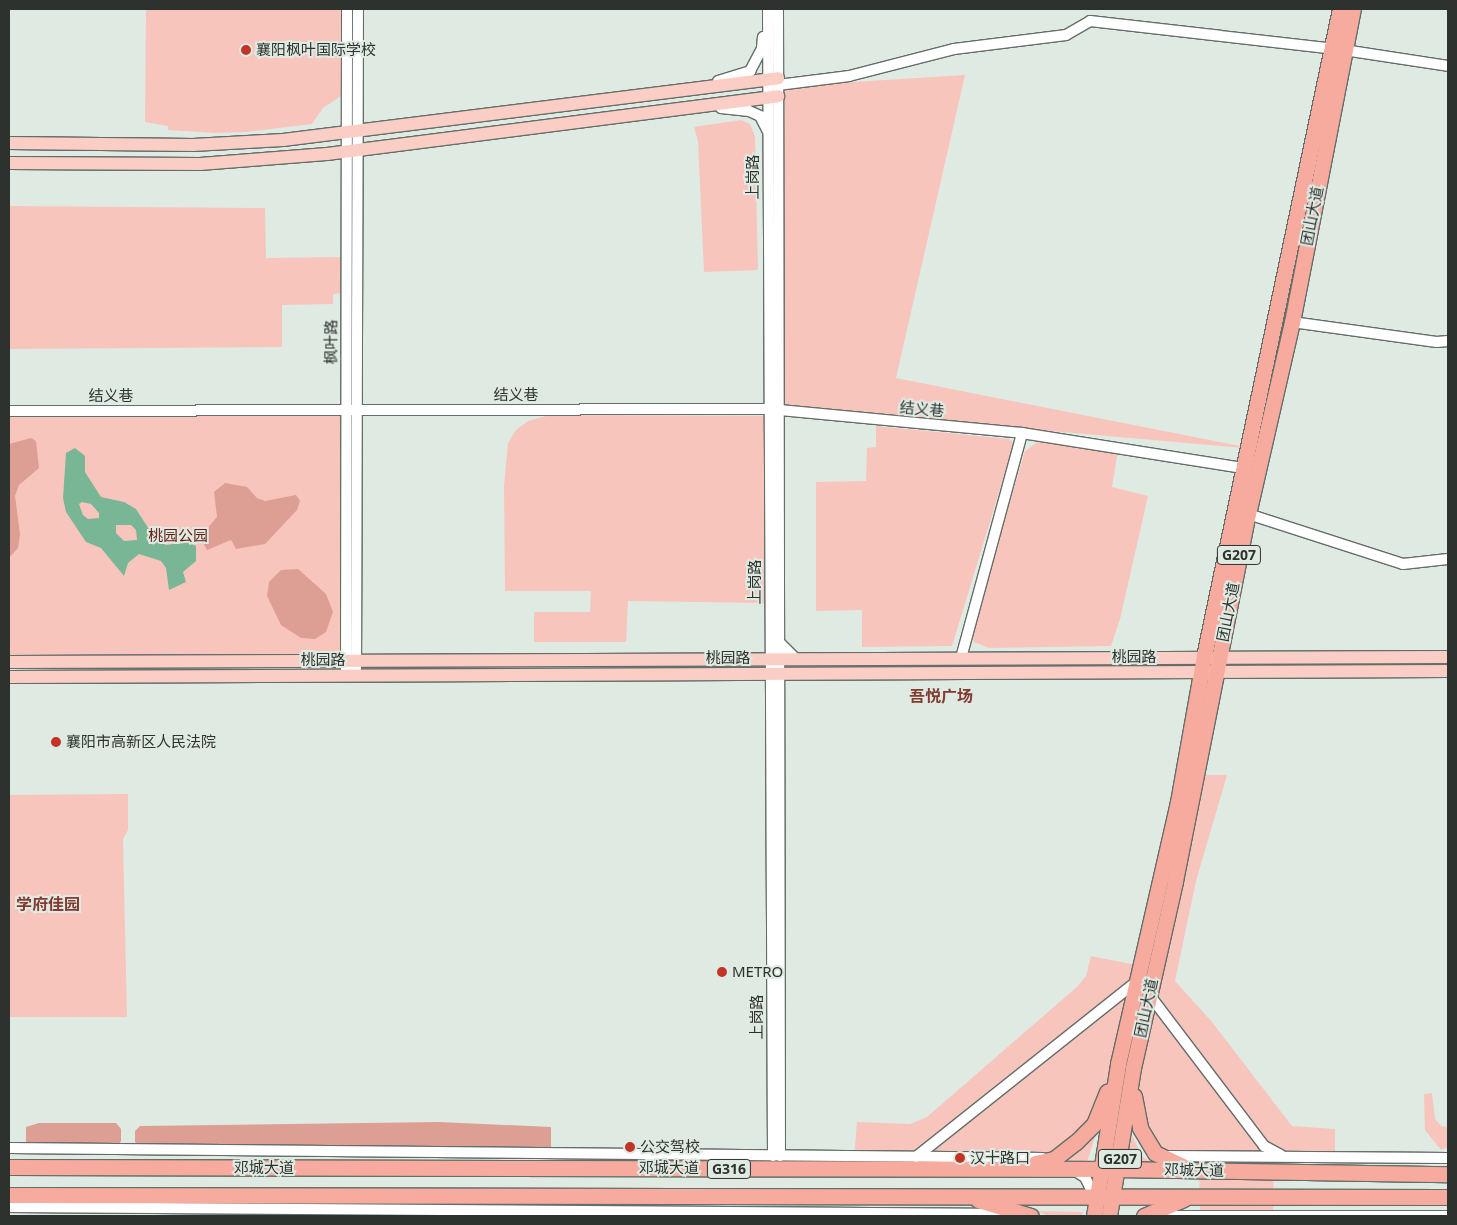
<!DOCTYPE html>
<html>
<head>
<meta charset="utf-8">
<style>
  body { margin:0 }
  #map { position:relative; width:1457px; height:1225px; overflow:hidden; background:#dfeae3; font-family:"Noto Sans","Noto Sans SC",sans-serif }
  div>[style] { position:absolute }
  .green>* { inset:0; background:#f8c5bd }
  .forest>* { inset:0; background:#dd9e93 }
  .water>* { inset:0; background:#79b696 }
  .roads { filter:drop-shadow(1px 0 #646d68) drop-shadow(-1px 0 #646d68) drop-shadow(0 1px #646d68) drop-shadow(0 -1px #646d68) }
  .minor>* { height:10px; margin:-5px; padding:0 5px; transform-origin:5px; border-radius:5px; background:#fff }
  .major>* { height:12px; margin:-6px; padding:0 6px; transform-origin:6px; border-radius:6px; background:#facdc5 }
  .highway>* { height:15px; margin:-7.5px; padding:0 7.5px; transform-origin:7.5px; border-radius:7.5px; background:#f6ab9e }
  .dots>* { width:14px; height:14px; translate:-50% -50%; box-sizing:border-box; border:2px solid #dfeae3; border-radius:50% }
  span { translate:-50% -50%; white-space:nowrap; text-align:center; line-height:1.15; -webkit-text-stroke:4px #dfeae3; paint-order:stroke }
  .shield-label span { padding:1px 4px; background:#dfeae3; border:1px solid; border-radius:4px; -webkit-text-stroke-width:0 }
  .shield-label { font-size:14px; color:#2e322f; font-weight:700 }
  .poi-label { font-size:15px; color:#2e322f }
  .left { translate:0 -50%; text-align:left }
  .street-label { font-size:15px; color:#2e322f }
  .park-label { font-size:15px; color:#631911 }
  .neighbourhood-label { font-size:16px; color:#813b31; font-weight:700 }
  .frame { position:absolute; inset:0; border:10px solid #2e322f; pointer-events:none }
</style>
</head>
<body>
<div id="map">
  <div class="green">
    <i style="clip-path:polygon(146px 9px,347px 9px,347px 92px,323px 108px,312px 124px,246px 132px,215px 133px,168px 130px,168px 126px,145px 122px)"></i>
    <i style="clip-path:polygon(965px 75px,896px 378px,1255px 449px,775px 407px,774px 87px)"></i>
    <i style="clip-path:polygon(741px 120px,750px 124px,755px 136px,758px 270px,704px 272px,698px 141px,694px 127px)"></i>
    <i style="clip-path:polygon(9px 206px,265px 208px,266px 258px,342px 257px,341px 293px,333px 294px,333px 304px,282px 305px,282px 347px,9px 349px)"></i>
    <i style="clip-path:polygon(346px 410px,346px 660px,9px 662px,9px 411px)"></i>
    <i style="clip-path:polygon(550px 415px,764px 416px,765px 603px,628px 601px,626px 642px,534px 642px,534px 612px,590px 612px,591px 591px,505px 591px,504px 486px,508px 443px,516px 430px,528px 421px)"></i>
    <i style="clip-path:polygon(876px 426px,1009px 439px,1014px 443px,952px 646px,862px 647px,862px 610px,816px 611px,816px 482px,866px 481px,867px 448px,876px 447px)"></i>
    <i style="clip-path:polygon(1039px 441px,1119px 444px,1112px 487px,1148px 496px,1120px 619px,1111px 646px,989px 648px,974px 642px,972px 631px,1025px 451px)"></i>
    <i style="clip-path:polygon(1197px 775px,1227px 775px,1196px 881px,1175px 981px,1212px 1022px,1292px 1126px,1335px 1129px,1335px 1158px,1274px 1154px,1273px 1214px,1200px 1215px,1199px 1158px,1155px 1153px,1134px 1103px)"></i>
    <i style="clip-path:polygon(128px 794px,128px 830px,123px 839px,127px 1017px,9px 1017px,9px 795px)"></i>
    <i style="clip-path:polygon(1091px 956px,1141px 966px,1118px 1064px,1094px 1124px,1054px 1159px,854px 1157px,857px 1122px,910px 1124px,927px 1117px,1078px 986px,1086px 976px)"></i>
    <i style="clip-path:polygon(1432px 1093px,1435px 1119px,1441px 1126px,1448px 1127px,1448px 1147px,1441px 1150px,1425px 1130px,1424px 1094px)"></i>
    <i style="clip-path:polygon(1129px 1129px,1142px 1156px,1158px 1167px,1123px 1165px)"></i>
    <i style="clip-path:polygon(1096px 1134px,1086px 1165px,1053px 1165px,1083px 1148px)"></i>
    <i style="clip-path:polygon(1036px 1211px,1083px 1212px,1082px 1216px,1049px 1216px)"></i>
  </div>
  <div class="forest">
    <i style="clip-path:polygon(31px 438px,36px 441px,39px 468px,19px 485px,15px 496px,20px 534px,18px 548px,9px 558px,9px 444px)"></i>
    <i style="clip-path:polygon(225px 483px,247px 487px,257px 498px,265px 501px,296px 495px,300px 501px,297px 510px,265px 544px,236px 549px,231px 540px,207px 550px,200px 537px,217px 517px,214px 492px)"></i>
    <i style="clip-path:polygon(298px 569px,326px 594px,333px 612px,326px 632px,315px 639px,301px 638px,281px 625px,267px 596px,269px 582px,281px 570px)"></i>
    <i style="clip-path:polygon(439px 1122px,551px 1127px,551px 1154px,144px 1149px,135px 1142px,135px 1131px,140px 1126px)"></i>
    <i style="clip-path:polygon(39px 1123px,116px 1123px,121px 1129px,121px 1141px,116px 1149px,26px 1144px,26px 1127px)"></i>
  </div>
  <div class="water">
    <i style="clip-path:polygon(evenodd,75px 448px,85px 456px,85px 472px,101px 497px,124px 502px,136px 509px,156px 540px,166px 545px,186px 542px,196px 546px,196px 561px,183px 572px,186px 582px,169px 590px,166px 568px,161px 561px,139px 554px,128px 563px,124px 576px,101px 548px,86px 542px,66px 512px,63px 498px,66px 453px,75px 448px,82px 502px,91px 504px,99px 513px,99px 518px,88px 519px,83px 515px,79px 504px,82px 502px,75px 448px,116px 525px,131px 525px,136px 530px,137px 540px,124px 541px,116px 533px,116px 525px)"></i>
  </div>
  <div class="roads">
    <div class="minor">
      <i style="left:768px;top:9px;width:1147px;rotate:89.75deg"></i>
      <i style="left:778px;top:9px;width:1147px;rotate:89.9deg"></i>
      <i style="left:718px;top:81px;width:34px;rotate:-17deg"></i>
      <i style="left:750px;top:71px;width:26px;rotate:-62deg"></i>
      <i style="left:762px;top:48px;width:11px;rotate:-85deg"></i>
      <i style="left:778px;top:85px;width:72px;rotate:-7.2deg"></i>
      <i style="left:849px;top:76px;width:108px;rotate:-14.4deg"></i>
      <i style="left:954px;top:49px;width:113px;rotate:-7.1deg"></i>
      <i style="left:1066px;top:35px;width:28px;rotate:-30deg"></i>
      <i style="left:1090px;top:21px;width:256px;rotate:6.5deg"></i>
      <i style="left:1344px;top:50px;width:105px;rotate:8.7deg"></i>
      <i style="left:721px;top:108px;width:28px;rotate:6deg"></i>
      <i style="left:749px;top:111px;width:12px;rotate:24deg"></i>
      <i style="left:760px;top:116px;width:16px;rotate:63deg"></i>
      <i style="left:1292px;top:322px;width:146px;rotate:7.9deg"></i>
      <i style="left:1437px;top:342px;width:11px;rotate:-5deg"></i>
      <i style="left:9px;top:411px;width:760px;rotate:-0.15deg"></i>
      <i style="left:769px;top:409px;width:254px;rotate:5.4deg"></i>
      <i style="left:1248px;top:514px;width:163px;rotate:17.9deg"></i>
      <i style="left:1403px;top:564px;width:45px;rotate:-6.3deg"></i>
      <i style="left:779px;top:642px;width:23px;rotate:45deg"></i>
      <i style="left:961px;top:658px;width:233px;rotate:-74.8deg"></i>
      <i style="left:1022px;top:433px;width:225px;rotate:9deg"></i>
      <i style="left:346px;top:676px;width:667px;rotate:-89.91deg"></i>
      <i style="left:356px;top:676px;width:667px;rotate:-89.83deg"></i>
      <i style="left:1148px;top:993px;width:192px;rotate:52.8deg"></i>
      <i style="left:1264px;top:1146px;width:19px;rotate:28deg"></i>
      <i style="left:9px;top:1148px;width:1034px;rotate:0.55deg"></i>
      <i style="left:1169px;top:1156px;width:279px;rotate:0.4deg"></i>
      <i style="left:916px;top:1157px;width:283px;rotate:-38.5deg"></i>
      <i style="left:1072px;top:1169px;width:15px;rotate:32deg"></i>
      <i style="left:1085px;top:1177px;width:25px;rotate:64deg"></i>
      <i style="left:9px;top:1207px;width:1004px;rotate:0.4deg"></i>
      <i style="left:1158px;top:1216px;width:290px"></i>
    </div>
    <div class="major">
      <i style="left:9px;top:143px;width:184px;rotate:0.6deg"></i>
      <i style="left:193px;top:145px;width:90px;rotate:-3.2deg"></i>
      <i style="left:283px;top:140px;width:499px;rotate:-7.1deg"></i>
      <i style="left:9px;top:163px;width:191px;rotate:0.3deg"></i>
      <i style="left:200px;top:164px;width:127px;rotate:-4.5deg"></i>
      <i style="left:327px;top:154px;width:455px;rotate:-7.3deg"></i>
      <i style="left:9px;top:662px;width:1439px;rotate:-0.2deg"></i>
      <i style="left:9px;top:677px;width:1439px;rotate:-0.24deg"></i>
    </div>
    <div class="highway">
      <i style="left:1134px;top:1096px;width:33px;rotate:79deg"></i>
      <i style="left:1140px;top:1128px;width:29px;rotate:59deg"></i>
      <i style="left:1155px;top:1153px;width:33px;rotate:25deg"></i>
      <i style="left:1035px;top:1163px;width:19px;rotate:-12deg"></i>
      <i style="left:1054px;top:1159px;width:28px;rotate:-38deg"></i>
      <i style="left:1076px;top:1142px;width:25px;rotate:-45deg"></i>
      <i style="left:1094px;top:1124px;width:35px;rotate:-68deg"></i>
      <i style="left:9px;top:1167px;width:1104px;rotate:0.1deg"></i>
      <i style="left:1113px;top:1169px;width:335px;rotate:0.9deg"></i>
      <i style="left:9px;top:1195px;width:1439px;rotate:0.08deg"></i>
      <i style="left:978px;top:1200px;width:55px;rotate:16.8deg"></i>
      <i style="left:1094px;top:1216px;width:154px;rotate:-81deg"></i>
      <i style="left:1118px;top:1064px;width:269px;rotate:-77.1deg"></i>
      <i style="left:1178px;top:802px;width:148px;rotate:-79.9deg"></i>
      <i style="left:1204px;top:656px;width:661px;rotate:-78.13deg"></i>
      <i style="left:1109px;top:1216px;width:150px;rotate:-80.8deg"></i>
      <i style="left:1133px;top:1068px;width:192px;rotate:-77.3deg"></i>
      <i style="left:1175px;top:881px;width:374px;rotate:-78.8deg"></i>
      <i style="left:1248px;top:514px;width:197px;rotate:-77.1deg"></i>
      <i style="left:1292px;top:322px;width:319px;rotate:-79deg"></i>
      <i style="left:1144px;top:1216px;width:43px;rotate:-23deg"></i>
    </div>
  </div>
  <div class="dots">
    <i style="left:246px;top:50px;background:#c13426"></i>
    <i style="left:56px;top:742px;background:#c13426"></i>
    <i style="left:722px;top:972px;background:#c13426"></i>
    <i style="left:630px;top:1147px;background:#c13426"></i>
    <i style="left:960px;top:1158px;background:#c13426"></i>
  </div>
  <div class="shield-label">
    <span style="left:1239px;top:555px">G207</span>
    <span style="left:1120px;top:1159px">G207</span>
    <span style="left:729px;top:1169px">G316</span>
  </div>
  <div class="poi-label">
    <span class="left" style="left:256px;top:50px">襄阳枫叶国际学校</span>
    <span class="left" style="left:66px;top:742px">襄阳市高新区人民法院</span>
    <span class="left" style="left:732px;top:972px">METRO</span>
    <span class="left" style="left:640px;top:1147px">公交驾校</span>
    <span class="left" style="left:970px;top:1158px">汉十路口</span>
  </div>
  <div class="street-label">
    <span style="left:753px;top:177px;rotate:-90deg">上岗路</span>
    <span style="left:1312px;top:216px;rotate:-79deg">团山大道</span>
    <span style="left:331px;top:342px;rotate:-90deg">枫叶路</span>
    <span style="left:516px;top:395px">结义巷</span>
    <span style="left:111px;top:396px">结义巷</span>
    <span style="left:922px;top:409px;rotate:5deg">结义巷</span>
    <span style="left:755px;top:582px;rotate:-90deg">上岗路</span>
    <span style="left:1228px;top:612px;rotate:-79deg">团山大道</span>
    <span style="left:1134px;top:657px">桃园路</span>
    <span style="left:728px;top:658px">桃园路</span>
    <span style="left:323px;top:660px">桃园路</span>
    <span style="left:1146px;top:1008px;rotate:-78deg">团山大道</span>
    <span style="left:757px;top:1017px;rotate:-90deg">上岗路</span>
    <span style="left:264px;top:1168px">邓城大道</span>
    <span style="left:669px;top:1168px">邓城大道</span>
    <span style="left:1194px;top:1170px;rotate:1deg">邓城大道</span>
  </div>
  <div class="park-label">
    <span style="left:178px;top:536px">桃园公园</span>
  </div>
  <div class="neighbourhood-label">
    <span style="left:941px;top:696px">吾悦广场</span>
    <span style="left:48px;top:904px">学府佳园</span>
  </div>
  <div class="frame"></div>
</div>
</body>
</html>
